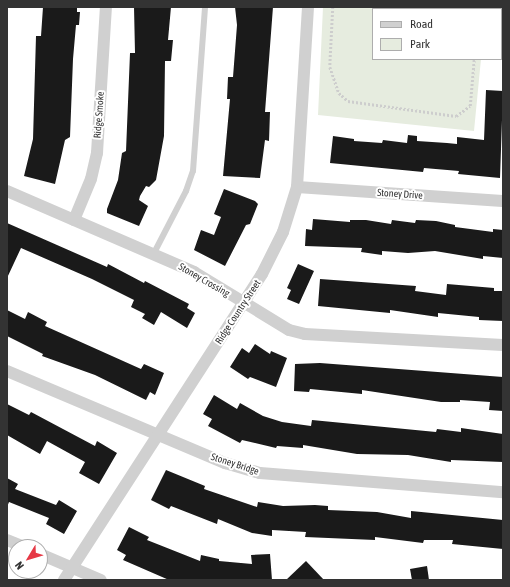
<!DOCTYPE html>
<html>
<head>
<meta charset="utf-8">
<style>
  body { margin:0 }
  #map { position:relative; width:510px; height:587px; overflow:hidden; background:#fff; font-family:"Asap Condensed",sans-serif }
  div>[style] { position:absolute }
  .green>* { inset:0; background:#e6ecdf }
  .building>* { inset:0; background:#1a1a1a }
  .path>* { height:2.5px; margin-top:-1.25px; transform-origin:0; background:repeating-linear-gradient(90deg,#cdcdcd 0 2px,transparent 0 4px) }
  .service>* { height:6px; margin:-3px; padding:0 3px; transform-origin:3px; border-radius:3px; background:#d0d0d0 }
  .minor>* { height:12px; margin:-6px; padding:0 6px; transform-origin:6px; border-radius:6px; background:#d0d0d0 }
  span { translate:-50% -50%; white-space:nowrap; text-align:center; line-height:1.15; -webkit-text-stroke:4px #fff; paint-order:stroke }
  .street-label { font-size:10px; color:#333 }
  .frame { position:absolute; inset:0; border:8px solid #333; pointer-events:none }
  .legend { position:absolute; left:372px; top:8px; width:130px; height:52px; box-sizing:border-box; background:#fff; border:1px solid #adadad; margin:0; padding:5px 7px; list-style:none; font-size:12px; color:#333 }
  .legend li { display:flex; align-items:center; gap:8px; height:20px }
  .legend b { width:20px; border:1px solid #adadad }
  .north { position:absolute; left:8px; top:539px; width:40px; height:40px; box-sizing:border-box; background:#fff; border:1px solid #adadad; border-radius:50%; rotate:232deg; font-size:11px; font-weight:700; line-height:16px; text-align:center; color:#333 }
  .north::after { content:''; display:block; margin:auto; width:14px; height:18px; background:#e63946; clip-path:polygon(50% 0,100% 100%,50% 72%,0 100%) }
</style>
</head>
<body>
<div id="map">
  <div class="green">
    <i style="clip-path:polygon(323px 7px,486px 7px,373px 9px,373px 59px,481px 59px,474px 131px,318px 115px)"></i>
  </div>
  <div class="building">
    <i style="clip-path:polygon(43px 7px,77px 7px,77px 12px,80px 12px,79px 25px,76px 25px,73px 59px,70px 137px,65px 140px,55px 184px,24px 176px,33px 139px,36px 36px,41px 36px)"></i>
    <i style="clip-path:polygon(134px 7px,171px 7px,168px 40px,173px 40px,171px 61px,165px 61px,164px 136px,156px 180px,149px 187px,146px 186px,140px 196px,139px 200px,148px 206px,139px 226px,107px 213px,107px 209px,118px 180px,122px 153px,126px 151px,130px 53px,135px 53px)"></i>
    <i style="clip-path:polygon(235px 7px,273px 7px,265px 112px,270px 112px,269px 141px,265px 140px,260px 178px,223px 176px,230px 99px,227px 99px,228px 77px,233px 77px,237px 25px)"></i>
    <i style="clip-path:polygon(486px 90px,503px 91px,500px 178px,458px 174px,459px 171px,424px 168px,423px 172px,330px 163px,333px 136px,354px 139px,354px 141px,382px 143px,383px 140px,407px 143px,408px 135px,417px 136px,417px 141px,447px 143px,457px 144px,457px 137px,484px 140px)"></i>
    <i style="clip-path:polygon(224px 189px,255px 201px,258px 204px,250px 224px,246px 225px,225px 266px,194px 250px,201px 230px,214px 235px,221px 217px,214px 214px)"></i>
    <i style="clip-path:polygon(313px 219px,350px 222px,350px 220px,366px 220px,391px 224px,392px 220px,415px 223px,416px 220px,436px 221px,455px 225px,455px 227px,493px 232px,493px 229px,503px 230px,503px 258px,483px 256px,483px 259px,435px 251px,408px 253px,382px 251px,382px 255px,361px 252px,362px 248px,305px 246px,306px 229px,312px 230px)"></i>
    <i style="clip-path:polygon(7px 223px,107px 267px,108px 264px,144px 283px,145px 281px,189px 304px,187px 308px,195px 313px,187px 328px,161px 312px,154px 325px,142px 318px,145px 314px,131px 307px,134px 300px,92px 279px,21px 248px,7px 278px)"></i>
    <i style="clip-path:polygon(298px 264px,314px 271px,299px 304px,287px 299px,291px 290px,287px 288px)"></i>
    <i style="clip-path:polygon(320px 279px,416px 286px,415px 291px,446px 295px,447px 284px,494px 288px,494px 291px,503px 291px,503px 321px,479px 320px,479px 317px,438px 313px,438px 317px,390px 310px,390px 313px,318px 306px)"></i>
    <i style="clip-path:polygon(7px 310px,25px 319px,28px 312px,47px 322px,45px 326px,141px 369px,144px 364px,164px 373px,155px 395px,150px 392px,146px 400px,95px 375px,42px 356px,43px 354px,7px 336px)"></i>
    <i style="clip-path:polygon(255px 344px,270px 354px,271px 351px,287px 358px,276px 387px,250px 377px,248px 379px,230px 367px,242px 348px,249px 353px)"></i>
    <i style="clip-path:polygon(320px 363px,503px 377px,503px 411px,489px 410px,490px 402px,460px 400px,460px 402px,441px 402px,362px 390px,362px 394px,310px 389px,309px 392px,294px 391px,295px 364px)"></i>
    <i style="clip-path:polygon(214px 395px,237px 409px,240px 403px,263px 416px,282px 422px,311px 426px,312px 420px,436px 432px,437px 429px,461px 432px,461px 428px,503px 434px,503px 462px,451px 460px,451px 462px,408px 455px,357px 454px,303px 445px,303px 448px,277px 446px,276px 448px,242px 440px,240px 443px,208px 426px,212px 419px,203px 414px)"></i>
    <i style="clip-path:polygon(7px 404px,29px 415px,31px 412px,95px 446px,97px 441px,117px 453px,99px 484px,79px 473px,85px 462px,47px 441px,40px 454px,7px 435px)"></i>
    <i style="clip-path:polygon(166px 470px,205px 486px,204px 489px,257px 507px,258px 502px,283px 506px,315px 505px,328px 506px,328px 510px,377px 512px,411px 518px,411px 511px,503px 520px,503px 549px,452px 544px,453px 540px,424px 540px,423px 543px,375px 537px,375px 540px,305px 537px,306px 532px,272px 530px,272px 536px,252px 533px,218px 519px,217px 524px,171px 506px,169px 509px,151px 500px)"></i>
    <i style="clip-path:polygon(7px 478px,18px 484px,15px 489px,56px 505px,59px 500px,77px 511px,64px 534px,46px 524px,49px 518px,9px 502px,7px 507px)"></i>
    <i style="clip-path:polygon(129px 527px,149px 537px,147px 540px,200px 561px,201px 555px,219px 559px,219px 561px,252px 564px,251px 555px,270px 554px,272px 580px,169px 580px,123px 560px,126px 555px,117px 550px)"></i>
    <i style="clip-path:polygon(306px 561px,324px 580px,286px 580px)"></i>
    <i style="clip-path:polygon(427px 566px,429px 580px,412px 580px,410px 569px)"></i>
  </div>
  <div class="path">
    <i style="left:333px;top:7px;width:60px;rotate:92.9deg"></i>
    <i style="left:330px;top:67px;width:28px;rotate:71deg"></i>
    <i style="left:339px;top:93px;width:12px;rotate:42deg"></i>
    <i style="left:348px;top:101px;width:109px;rotate:7.9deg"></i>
    <i style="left:456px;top:116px;width:17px;rotate:-36deg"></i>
    <i style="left:470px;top:106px;width:47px;rotate:-85.1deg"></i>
    <i style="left:473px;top:7px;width:2px;rotate:63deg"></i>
  </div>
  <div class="service">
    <i style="left:154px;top:253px;width:70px;rotate:-62.7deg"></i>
    <i style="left:186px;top:191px;width:21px;rotate:-71deg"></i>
    <i style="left:193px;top:171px;width:164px;rotate:-85.8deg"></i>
  </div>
  <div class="minor">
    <i style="left:297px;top:187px;width:206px;rotate:3.9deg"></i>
    <i style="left:7px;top:191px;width:204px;rotate:23.4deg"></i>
    <i style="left:194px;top:272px;width:111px;rotate:31.4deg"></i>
    <i style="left:289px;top:330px;width:16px;rotate:14deg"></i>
    <i style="left:305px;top:334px;width:198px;rotate:3.2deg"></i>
    <i style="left:74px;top:220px;width:44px;rotate:-67.5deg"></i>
    <i style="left:91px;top:179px;width:27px;rotate:-77deg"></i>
    <i style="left:97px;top:153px;width:146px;rotate:-86.5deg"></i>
    <i style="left:7px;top:371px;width:237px;rotate:22.9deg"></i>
    <i style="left:225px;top:463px;width:36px;rotate:16deg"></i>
    <i style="left:260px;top:473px;width:244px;rotate:4.5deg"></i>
    <i style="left:7px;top:540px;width:18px;rotate:22deg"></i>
    <i style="left:40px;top:554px;width:66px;rotate:23.1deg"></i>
    <i style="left:64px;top:580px;width:364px;rotate:-57.1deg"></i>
    <i style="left:262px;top:274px;width:47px;rotate:-63.4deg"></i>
    <i style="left:283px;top:232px;width:47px;rotate:-72.7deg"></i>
    <i style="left:297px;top:187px;width:180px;rotate:-86.5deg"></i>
  </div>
  <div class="street-label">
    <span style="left:99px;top:115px;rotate:-86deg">Ridge Smoke</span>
    <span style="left:400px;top:194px;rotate:4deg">Stoney Drive</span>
    <span style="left:204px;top:280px;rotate:30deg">Stoney Crossing</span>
    <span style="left:238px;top:312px;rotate:-57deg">Ridge Country Street</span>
    <span style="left:235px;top:464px;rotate:18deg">Stoney Bridge</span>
  </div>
  <div class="frame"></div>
  <ul class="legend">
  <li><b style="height:5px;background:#d0d0d0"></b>Road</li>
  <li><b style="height:11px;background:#e6ecdf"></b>Park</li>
  </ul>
  <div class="north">N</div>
</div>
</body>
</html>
